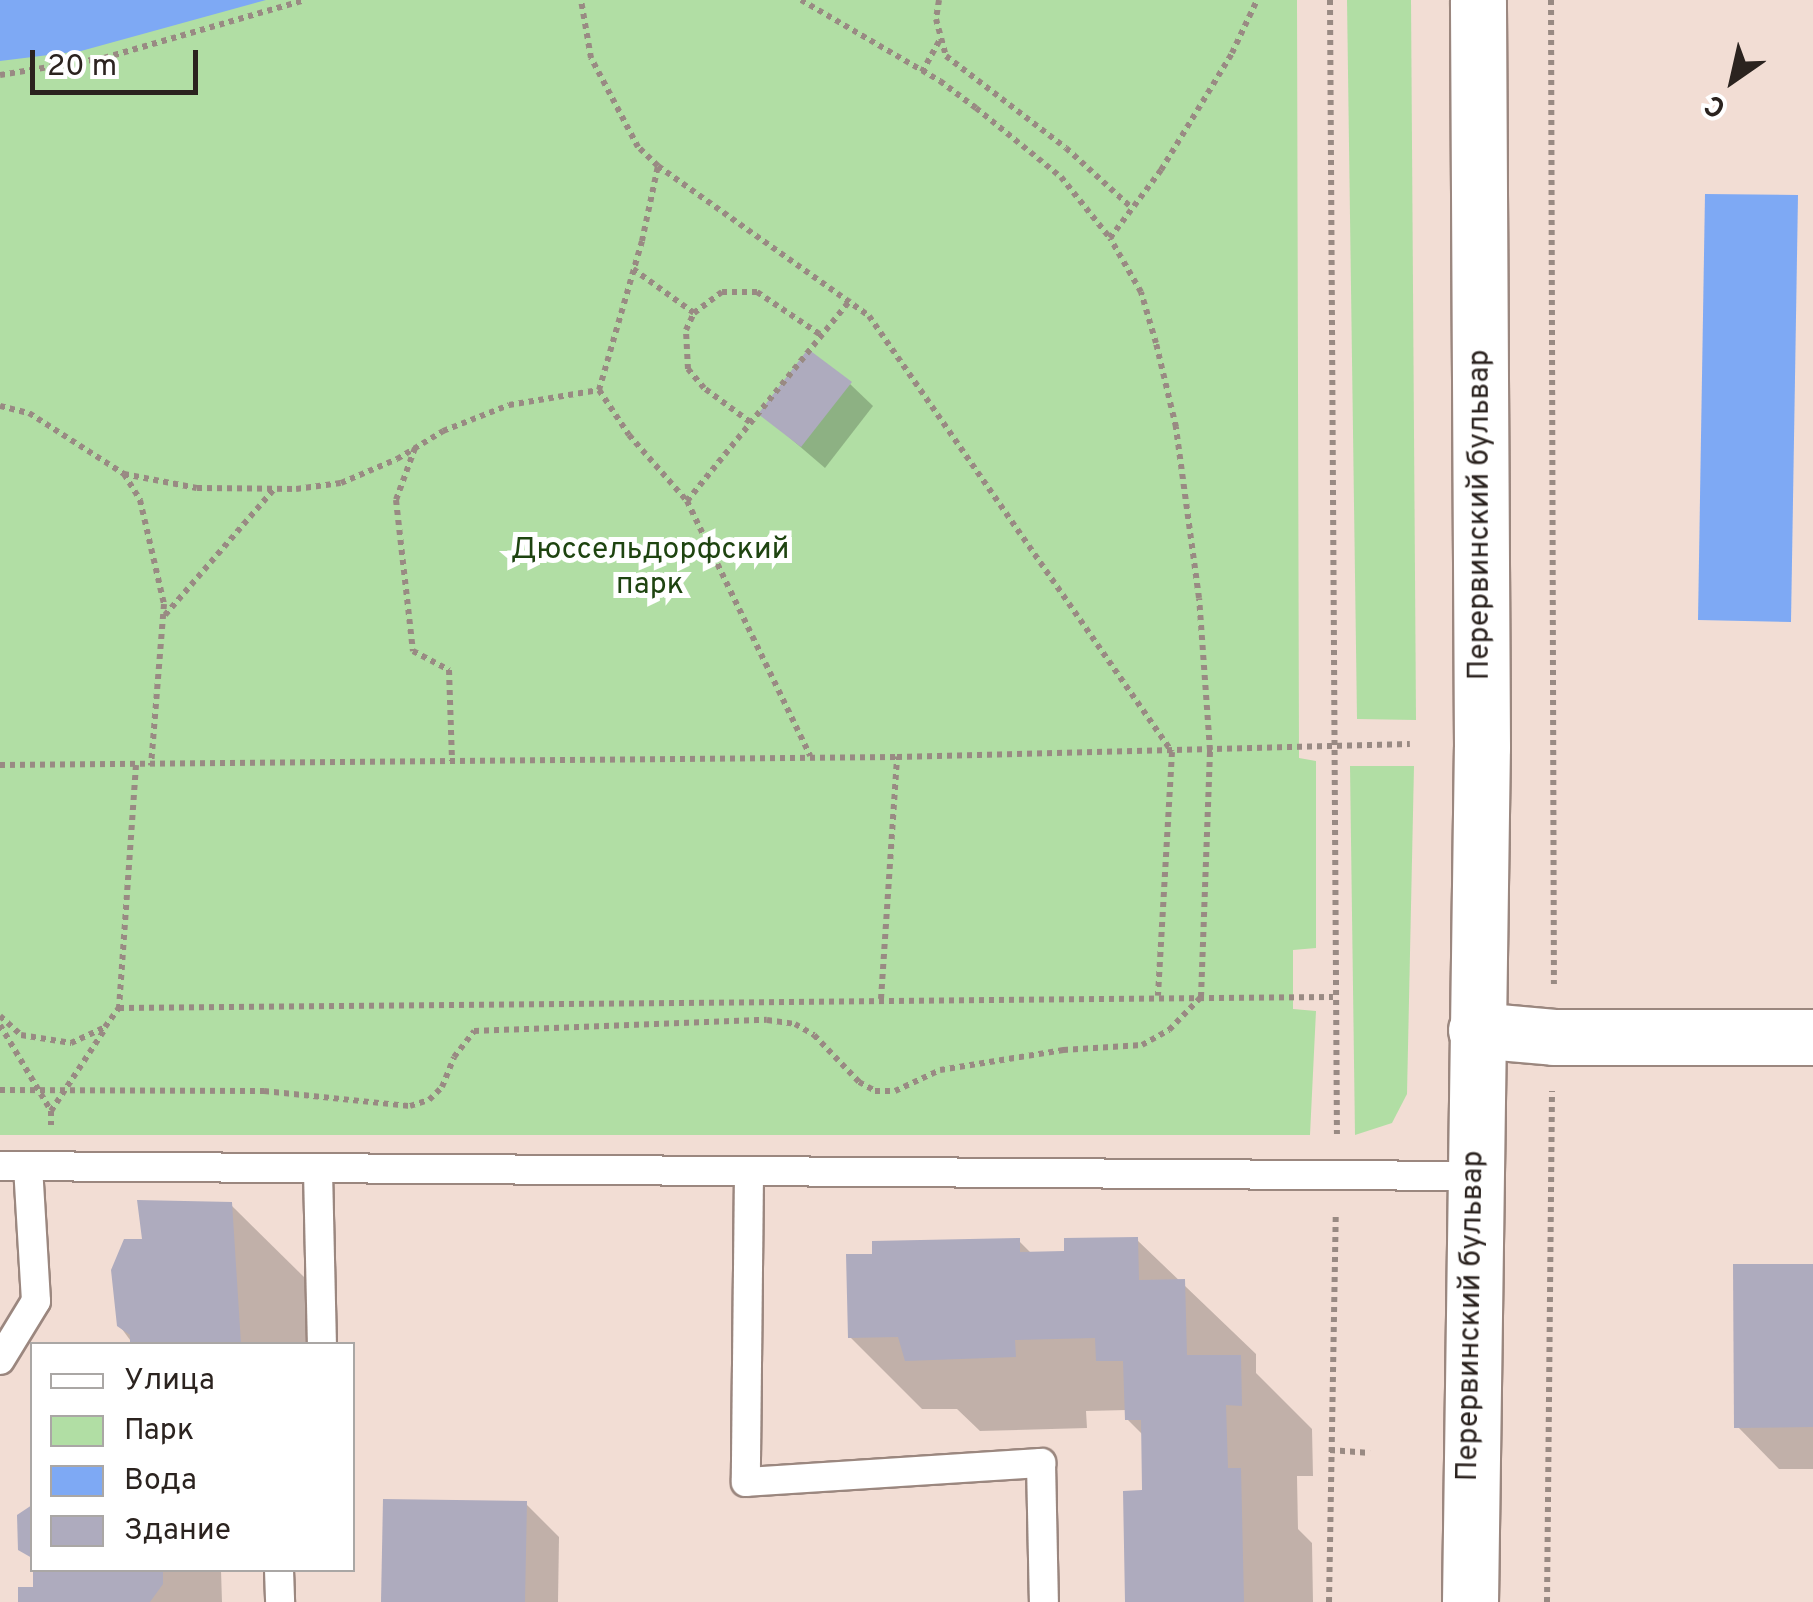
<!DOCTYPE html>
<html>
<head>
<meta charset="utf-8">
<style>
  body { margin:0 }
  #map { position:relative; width:1813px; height:1602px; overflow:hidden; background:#f2ddd4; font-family:Overpass,sans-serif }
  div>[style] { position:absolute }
  .green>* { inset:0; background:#b1dea4 }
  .water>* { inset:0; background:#7ea9f4 }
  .shadow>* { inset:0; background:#0003 }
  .building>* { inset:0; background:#aeabbe }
  .path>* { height:6px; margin-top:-3px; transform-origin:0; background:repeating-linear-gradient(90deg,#998a83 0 5px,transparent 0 10px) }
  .roads { filter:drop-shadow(2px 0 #9b877f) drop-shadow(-2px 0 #9b877f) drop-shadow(0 2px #9b877f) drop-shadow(0 -2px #9b877f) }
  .service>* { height:28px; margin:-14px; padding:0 14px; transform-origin:14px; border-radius:14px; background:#fff }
  .minor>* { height:55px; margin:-27.5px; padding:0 27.5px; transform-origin:27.5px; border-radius:27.5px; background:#fff }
  .tertiary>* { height:55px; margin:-27.5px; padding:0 27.5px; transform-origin:27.5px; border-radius:27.5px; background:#fff }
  span { translate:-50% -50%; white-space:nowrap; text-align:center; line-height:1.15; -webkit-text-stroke:10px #fff; paint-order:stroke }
  .street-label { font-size:30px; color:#2b231f }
  .park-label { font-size:30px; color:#1e4410 }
  .legend { position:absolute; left:30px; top:1342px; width:325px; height:230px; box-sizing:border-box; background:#fff; border:2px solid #aaa7a5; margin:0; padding:12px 18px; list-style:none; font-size:30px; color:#2b231f }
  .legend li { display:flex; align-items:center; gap:20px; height:50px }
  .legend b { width:50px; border:2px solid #aaa7a5 }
  .north { position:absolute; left:1683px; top:30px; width:100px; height:100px; -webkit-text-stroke:8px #fff; paint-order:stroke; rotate:214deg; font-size:28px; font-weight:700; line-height:40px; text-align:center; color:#2b231f }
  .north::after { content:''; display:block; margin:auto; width:35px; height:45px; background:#2b231f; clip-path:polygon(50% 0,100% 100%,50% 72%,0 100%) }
  .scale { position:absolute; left:30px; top:50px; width:168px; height:45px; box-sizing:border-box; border:5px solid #2b231f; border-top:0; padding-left:12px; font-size:30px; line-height:35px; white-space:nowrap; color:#2b231f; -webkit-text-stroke:8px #fff; paint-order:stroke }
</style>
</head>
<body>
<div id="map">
  <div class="green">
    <i style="clip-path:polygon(0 0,1297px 0,1299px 758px,1316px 761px,1316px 948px,1293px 950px,1293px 1009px,1316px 1011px,1310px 1135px,0 1135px)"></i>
    <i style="clip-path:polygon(1347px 0,1411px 0,1416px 720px,1357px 719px)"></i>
    <i style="clip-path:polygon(1350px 766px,1414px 766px,1407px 1094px,1392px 1123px,1355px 1135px)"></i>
  </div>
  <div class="water">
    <i style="clip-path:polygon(0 0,266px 0,81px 51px,0 61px)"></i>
    <i style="clip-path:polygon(1705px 194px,1798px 195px,1791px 622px,1698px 620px)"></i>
  </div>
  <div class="shadow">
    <i style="clip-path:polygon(850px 384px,873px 406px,825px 468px,762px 414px)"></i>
    <i style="clip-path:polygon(231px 1205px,305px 1278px,309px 1344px,133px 1344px,119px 1325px,145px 1241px)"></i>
    <i style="clip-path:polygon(1137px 1240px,1256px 1354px,1256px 1373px,1312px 1429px,1313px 1476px,1297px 1476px,1298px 1529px,1312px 1543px,1313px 1602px,1128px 1602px,1145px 1492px,1144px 1436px,1127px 1419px,1127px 1410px,1086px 1411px,1087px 1428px,980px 1431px,957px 1409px,922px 1409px,850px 1337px,1019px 1241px,1032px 1254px,1067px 1253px)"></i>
    <i style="clip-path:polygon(1813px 1266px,1813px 1469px,1779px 1469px,1737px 1426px)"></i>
    <i style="clip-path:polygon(526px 1504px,559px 1537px,558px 1602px,384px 1602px)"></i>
    <i style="clip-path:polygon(36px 1570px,221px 1570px,222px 1602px,20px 1602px,35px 1589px)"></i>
  </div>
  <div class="building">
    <i style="clip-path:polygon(808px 349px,852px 382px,801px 447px,758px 414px)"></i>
    <i style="clip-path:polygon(137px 1200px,232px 1202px,241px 1344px,130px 1344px,130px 1335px,117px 1326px,111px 1270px,124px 1239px,142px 1239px)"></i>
    <i style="clip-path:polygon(1138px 1237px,1139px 1280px,1185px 1279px,1187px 1355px,1241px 1355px,1242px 1406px,1226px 1405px,1228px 1468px,1241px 1468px,1244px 1602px,1125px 1602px,1123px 1491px,1142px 1490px,1141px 1420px,1125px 1420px,1123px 1361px,1096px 1361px,1095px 1338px,1015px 1340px,1016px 1357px,905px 1361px,898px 1337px,848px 1338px,846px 1254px,872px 1254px,872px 1241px,1020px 1238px,1020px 1252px,1064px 1251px,1064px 1238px)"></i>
    <i style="clip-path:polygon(1733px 1264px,1813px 1264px,1813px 1427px,1734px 1428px)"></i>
    <i style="clip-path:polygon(383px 1499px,527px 1501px,525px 1602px,381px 1602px)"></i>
    <i style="clip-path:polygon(32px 1505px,32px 1558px,18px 1550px,17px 1515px)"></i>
    <i style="clip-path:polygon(33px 1570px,163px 1570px,163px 1584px,150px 1602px,18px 1602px,18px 1587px,33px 1587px)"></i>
  </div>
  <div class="path">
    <i style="left:801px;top:0;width:161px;rotate:30.2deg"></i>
    <i style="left:940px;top:81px;width:45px;rotate:36.9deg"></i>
    <i style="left:976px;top:108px;width:109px;rotate:39.1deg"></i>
    <i style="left:1061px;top:177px;width:78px;rotate:51.2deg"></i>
    <i style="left:1110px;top:238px;width:85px;rotate:-53.1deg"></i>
    <i style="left:1161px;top:170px;width:137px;rotate:-58.7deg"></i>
    <i style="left:1232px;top:53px;width:59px;rotate:-64.7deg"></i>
    <i style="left:939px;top:0;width:19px;rotate:99deg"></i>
    <i style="left:936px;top:19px;width:38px;rotate:75deg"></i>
    <i style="left:946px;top:56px;width:151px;rotate:37.5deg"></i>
    <i style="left:1066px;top:148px;width:89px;rotate:42.3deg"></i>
    <i style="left:1330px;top:0;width:1134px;rotate:89.65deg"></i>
    <i style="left:1551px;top:0;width:984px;rotate:89.83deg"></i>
    <i style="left:922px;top:72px;width:38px;rotate:-61deg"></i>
    <i style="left:0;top:75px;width:105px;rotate:-9.3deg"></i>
    <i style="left:104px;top:58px;width:209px;rotate:-16.1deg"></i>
    <i style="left:658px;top:166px;width:259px;rotate:35.4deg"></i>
    <i style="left:869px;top:316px;width:531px;rotate:55.2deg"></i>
    <i style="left:1172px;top:752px;width:244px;rotate:93.3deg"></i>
    <i style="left:633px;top:269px;width:75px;rotate:35.8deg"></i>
    <i style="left:599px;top:390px;width:54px;rotate:56.3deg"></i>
    <i style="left:629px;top:435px;width:88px;rotate:48.7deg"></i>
    <i style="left:687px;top:501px;width:283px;rotate:64.2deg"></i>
    <i style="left:0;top:406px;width:30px;rotate:14deg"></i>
    <i style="left:29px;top:413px;width:113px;rotate:32.7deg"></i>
    <i style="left:124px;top:474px;width:74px;rotate:10.9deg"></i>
    <i style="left:197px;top:488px;width:99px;rotate:0.6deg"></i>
    <i style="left:296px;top:489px;width:45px;rotate:-7.6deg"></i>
    <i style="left:341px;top:483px;width:61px;rotate:-23.2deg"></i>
    <i style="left:397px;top:459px;width:54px;rotate:-31.3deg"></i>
    <i style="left:443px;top:431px;width:71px;rotate:-21.5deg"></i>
    <i style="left:509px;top:405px;width:91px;rotate:-9.5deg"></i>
    <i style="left:599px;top:390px;width:155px;rotate:-73.9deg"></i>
    <i style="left:642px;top:241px;width:77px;rotate:-78deg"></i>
    <i style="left:658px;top:166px;width:28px;rotate:-136deg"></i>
    <i style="left:638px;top:147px;width:101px;rotate:-117.8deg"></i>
    <i style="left:591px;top:58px;width:59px;rotate:-99.8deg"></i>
    <i style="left:750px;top:422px;width:57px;rotate:-143.5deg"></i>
    <i style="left:704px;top:388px;width:25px;rotate:-130deg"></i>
    <i style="left:688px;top:369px;width:39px;rotate:-93deg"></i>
    <i style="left:686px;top:330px;width:19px;rotate:-65deg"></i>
    <i style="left:694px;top:313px;width:35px;rotate:-37deg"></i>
    <i style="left:722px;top:292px;width:35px"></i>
    <i style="left:757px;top:292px;width:77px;rotate:33.9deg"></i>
    <i style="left:415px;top:448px;width:55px;rotate:110.1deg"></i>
    <i style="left:396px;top:500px;width:152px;rotate:83.6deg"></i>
    <i style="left:413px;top:651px;width:41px;rotate:27.8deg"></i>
    <i style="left:449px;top:670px;width:91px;rotate:88.1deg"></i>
    <i style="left:124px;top:474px;width:31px;rotate:58deg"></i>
    <i style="left:140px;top:500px;width:107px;rotate:77deg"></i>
    <i style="left:164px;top:604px;width:162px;rotate:94.6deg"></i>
    <i style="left:687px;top:501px;width:260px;rotate:-50.9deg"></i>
    <i style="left:165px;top:615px;width:167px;rotate:-49.1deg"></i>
    <i style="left:0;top:765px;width:897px;rotate:-0.51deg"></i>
    <i style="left:897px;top:757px;width:513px;rotate:-1.45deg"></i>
    <i style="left:136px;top:765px;width:244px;rotate:94deg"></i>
    <i style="left:119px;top:1008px;width:1214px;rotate:-0.52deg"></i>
    <i style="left:881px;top:999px;width:243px;rotate:-86.2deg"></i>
    <i style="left:0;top:1016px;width:28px;rotate:42deg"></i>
    <i style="left:21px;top:1035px;width:51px;rotate:9.1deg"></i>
    <i style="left:71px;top:1043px;width:38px;rotate:-25deg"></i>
    <i style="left:105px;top:1027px;width:24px;rotate:-54deg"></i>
    <i style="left:0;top:1025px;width:100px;rotate:59.3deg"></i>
    <i style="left:51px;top:1111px;width:14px;rotate:90deg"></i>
    <i style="left:0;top:1090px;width:264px;rotate:0.2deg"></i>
    <i style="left:264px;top:1091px;width:147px;rotate:5.9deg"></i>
    <i style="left:410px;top:1106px;width:20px;rotate:-18deg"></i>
    <i style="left:429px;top:1100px;width:18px;rotate:-45deg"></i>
    <i style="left:442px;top:1087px;width:32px;rotate:-68deg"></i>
    <i style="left:454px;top:1057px;width:33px;rotate:-52deg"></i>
    <i style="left:474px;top:1031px;width:293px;rotate:-2.2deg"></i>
    <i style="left:767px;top:1020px;width:28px;rotate:8deg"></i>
    <i style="left:795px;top:1024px;width:22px;rotate:30deg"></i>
    <i style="left:814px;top:1035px;width:65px;rotate:46.2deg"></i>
    <i style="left:859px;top:1082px;width:18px;rotate:29deg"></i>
    <i style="left:875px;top:1091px;width:20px"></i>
    <i style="left:895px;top:1091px;width:50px;rotate:-25deg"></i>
    <i style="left:940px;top:1070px;width:125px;rotate:-9.2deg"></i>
    <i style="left:1063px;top:1050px;width:79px;rotate:-3.6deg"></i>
    <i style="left:1142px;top:1045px;width:31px;rotate:-29deg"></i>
    <i style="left:1169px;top:1030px;width:46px;rotate:-45.9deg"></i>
    <i style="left:1201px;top:997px;width:247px;rotate:-87.9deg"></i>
    <i style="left:1210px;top:750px;width:152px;rotate:-94.1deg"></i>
    <i style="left:1199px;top:598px;width:173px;rotate:-97.7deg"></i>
    <i style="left:1176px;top:427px;width:86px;rotate:-103.4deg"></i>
    <i style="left:1156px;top:343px;width:53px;rotate:-106.4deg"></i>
    <i style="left:1141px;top:292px;width:62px;rotate:-119.9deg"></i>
    <i style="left:51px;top:1111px;width:98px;rotate:-56.6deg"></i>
    <i style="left:1330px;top:1450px;width:40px;rotate:4.3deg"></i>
    <i style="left:1329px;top:1602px;width:386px;rotate:-89deg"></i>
    <i style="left:1547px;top:1602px;width:511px;rotate:-89.44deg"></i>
  </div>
  <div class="roads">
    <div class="service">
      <i style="left:0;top:1166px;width:1473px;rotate:0.39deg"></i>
      <i style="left:318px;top:1171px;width:173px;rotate:88.7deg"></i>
      <i style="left:749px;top:1173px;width:309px;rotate:90.6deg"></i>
      <i style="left:746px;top:1482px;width:296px;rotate:-3.7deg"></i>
      <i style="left:1041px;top:1463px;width:139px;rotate:88.8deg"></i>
      <i style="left:0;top:1360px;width:69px;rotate:-58.6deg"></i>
      <i style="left:36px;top:1301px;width:135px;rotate:-93.4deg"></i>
      <i style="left:279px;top:1570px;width:32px;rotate:88deg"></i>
    </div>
    <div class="minor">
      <i style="left:1476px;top:1030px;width:78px;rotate:5.1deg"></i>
      <i style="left:1554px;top:1037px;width:259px"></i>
    </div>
    <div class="tertiary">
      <i style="left:1470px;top:1602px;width:855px;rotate:-89.2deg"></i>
      <i style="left:1482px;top:747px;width:747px;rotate:-90.31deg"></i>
    </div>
  </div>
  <div class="street-label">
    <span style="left:1481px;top:515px;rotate:-90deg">Перервинский бульвар</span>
    <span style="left:1472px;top:1316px;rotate:-89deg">Перервинский бульвар</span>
  </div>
  <div class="park-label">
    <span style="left:650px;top:568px">Дюссельдорфский<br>парк</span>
  </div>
  <ul class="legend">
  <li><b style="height:12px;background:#fff"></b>Улица</li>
  <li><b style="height:28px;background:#b1dea4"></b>Парк</li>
  <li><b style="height:28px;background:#7ea9f4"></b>Вода</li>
  <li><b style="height:28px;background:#aeabbe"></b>Здание</li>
  </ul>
  <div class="north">С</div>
  <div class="scale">20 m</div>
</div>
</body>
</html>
